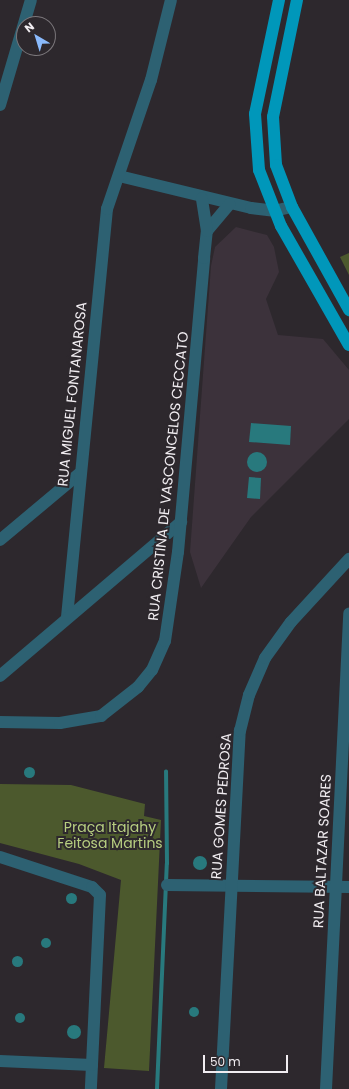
<!DOCTYPE html>
<html>
<head>
<meta charset="utf-8">
<style>
  body { margin:0 }
  #map { position:relative; width:349px; height:1089px; overflow:hidden; background:#2d282d; font-family:Poppins,sans-serif }
  div>[style] { position:absolute }
  .built>* { inset:0; background:#3c323b }
  .green>* { inset:0; background:#4c592d }
  .water>* { inset:0; background:#28797d }
  .round { border-radius:50% }
  .stream>* { height:3.5px; margin:-1.75px; padding:0 1.75px; transform-origin:1.75px; border-radius:1.75px; background:#28797d }
  .minor>* { height:12px; margin:-6px; padding:0 6px; transform-origin:6px; border-radius:6px; background:#2d6172 }
  .major>* { height:12px; margin:-6px; padding:0 6px; transform-origin:6px; border-radius:6px; background:#0097ba }
  span { translate:-50% -50%; white-space:nowrap; text-align:center; line-height:1.15; -webkit-text-stroke:4px #2d282d; paint-order:stroke }
  .street-label { font-size:14px; color:#f1edf1 }
  .park-label { font-size:14px; color:#b7ce80 }
  .north { position:absolute; left:16px; top:16px; width:40px; height:40px; box-sizing:border-box; background:#2d282d; border:1px solid #7b777b; border-radius:50%; rotate:322deg; font-size:11px; font-weight:700; line-height:16px; text-align:center; color:#f1edf1 }
  .north::after { content:''; display:block; margin:auto; width:14px; height:18px; background:#8abafc; clip-path:polygon(50% 0,100% 100%,50% 72%,0 100%) }
  .scale { position:absolute; left:203px; top:1055px; width:85px; height:18px; box-sizing:border-box; border:2px solid #f1edf1; border-top:0; padding-left:5px; font-size:12px; line-height:14px; white-space:nowrap; color:#f1edf1; -webkit-text-stroke:3px #2d282d; paint-order:stroke }
</style>
</head>
<body>
<div id="map">
  <div class="built">
    <i style="clip-path:polygon(236px 227px,267px 235px,274px 247px,279px 272px,266px 299px,278px 335px,323px 339px,349px 370px,349px 419px,251px 517px,201px 588px,190px 552px,211px 266px,215px 247px)"></i>
  </div>
  <div class="green">
    <i style="clip-path:polygon(349px 253px,349px 275px,340px 257px)"></i>
    <i style="clip-path:polygon(0 784px,71px 785px,145px 804px,144px 816px,161px 820px,149px 1071px,104px 1068px,121px 880px,79px 864px,0 843px)"></i>
  </div>
  <div class="water">
    <i style="clip-path:polygon(251px 423px,291px 426px,290px 445px,249px 442px)"></i>
    <i class="round" style="left:247px;top:452px;width:20px;height:20px"></i>
    <i style="clip-path:polygon(249px 477px,261px 478px,260px 499px,247px 498px)"></i>
    <i class="round" style="left:23.5px;top:766.5px;width:11px;height:11px"></i>
    <i class="round" style="left:193px;top:856px;width:14px;height:14px"></i>
    <i class="round" style="left:65.5px;top:892.5px;width:11px;height:11px"></i>
    <i class="round" style="left:41px;top:938px;width:10px;height:10px"></i>
    <i class="round" style="left:11.5px;top:955.5px;width:11px;height:11px"></i>
    <i class="round" style="left:189px;top:1007px;width:10px;height:10px"></i>
    <i class="round" style="left:15px;top:1013px;width:10px;height:10px"></i>
    <i class="round" style="left:67px;top:1025px;width:14px;height:14px"></i>
  </div>
  <div class="stream">
    <i style="left:157px;top:1089px;width:225px;rotate:-87.5deg"></i>
    <i style="left:167px;top:864px;width:92px;rotate:-90.6deg"></i>
  </div>
  <div class="minor">
    <i style="left:0;top:105px;width:109px;rotate:-73.6deg"></i>
    <i style="left:119px;top:176px;width:136px;rotate:13.6deg"></i>
    <i style="left:251px;top:208px;width:23px;rotate:7deg"></i>
    <i style="left:274px;top:211px;width:18px;rotate:-13deg"></i>
    <i style="left:207px;top:231px;width:35px;rotate:-50deg"></i>
    <i style="left:0;top:540px;width:103px;rotate:-39.9deg"></i>
    <i style="left:67px;top:617px;width:410px;rotate:-84.4deg"></i>
    <i style="left:107px;top:209px;width:136px;rotate:-71.2deg"></i>
    <i style="left:151px;top:80px;width:82px;rotate:-76deg"></i>
    <i style="left:0;top:676px;width:238px;rotate:-40.4deg"></i>
    <i style="left:0;top:722px;width:60px;rotate:1deg"></i>
    <i style="left:60px;top:723px;width:42px;rotate:-9.7deg"></i>
    <i style="left:101px;top:716px;width:47px;rotate:-38.1deg"></i>
    <i style="left:138px;top:687px;width:22px;rotate:-51deg"></i>
    <i style="left:152px;top:670px;width:32px;rotate:-66deg"></i>
    <i style="left:165px;top:641px;width:90px;rotate:-81.7deg"></i>
    <i style="left:178px;top:552px;width:295px;rotate:-84.9deg"></i>
    <i style="left:204px;top:258px;width:27px;rotate:-84deg"></i>
    <i style="left:207px;top:231px;width:33px;rotate:-99deg"></i>
    <i style="left:0;top:857px;width:97px;rotate:18.1deg"></i>
    <i style="left:92px;top:887px;width:11px;rotate:45deg"></i>
    <i style="left:100px;top:895px;width:194px;rotate:92.7deg"></i>
    <i style="left:167px;top:885px;width:182px;rotate:0.6deg"></i>
    <i style="left:0;top:1061px;width:92px;rotate:2.5deg"></i>
    <i style="left:221px;top:1089px;width:359px;rotate:-87deg"></i>
    <i style="left:240px;top:731px;width:37px;rotate:-76deg"></i>
    <i style="left:249px;top:695px;width:40px;rotate:-66.6deg"></i>
    <i style="left:265px;top:658px;width:44px;rotate:-54.2deg"></i>
    <i style="left:291px;top:622px;width:86px;rotate:-47.4deg"></i>
    <i style="left:326px;top:1089px;width:476px;rotate:-87.2deg"></i>
  </div>
  <div class="major">
    <i style="left:279px;top:0;width:116px;rotate:101.9deg"></i>
    <i style="left:255px;top:114px;width:56px;rotate:85.9deg"></i>
    <i style="left:259px;top:170px;width:60px;rotate:68.6deg"></i>
    <i style="left:281px;top:226px;width:137px;rotate:60.3deg"></i>
    <i style="left:297px;top:0;width:119px;rotate:101.6deg"></i>
    <i style="left:273px;top:117px;width:48px;rotate:86.4deg"></i>
    <i style="left:276px;top:165px;width:45px;rotate:69.1deg"></i>
    <i style="left:292px;top:207px;width:118px;rotate:61deg"></i>
  </div>
  <div class="street-label">
    <span style="left:72px;top:394px;rotate:-84deg">RUA MIGUEL FONTANAROSA</span>
    <span style="left:168px;top:476px;rotate:-84deg">RUA CRISTINA DE VASCONCELOS CECCATO</span>
    <span style="left:221px;top:806px;rotate:-86deg">RUA GOMES PEDROSA</span>
    <span style="left:322px;top:851px;rotate:-87deg">RUA BALTAZAR SOARES</span>
  </div>
  <div class="park-label">
    <span style="left:110px;top:835px">Praça Itajahy<br>Feitosa Martins</span>
  </div>
  <div class="north">N</div>
  <div class="scale">50 m</div>
</div>
</body>
</html>
